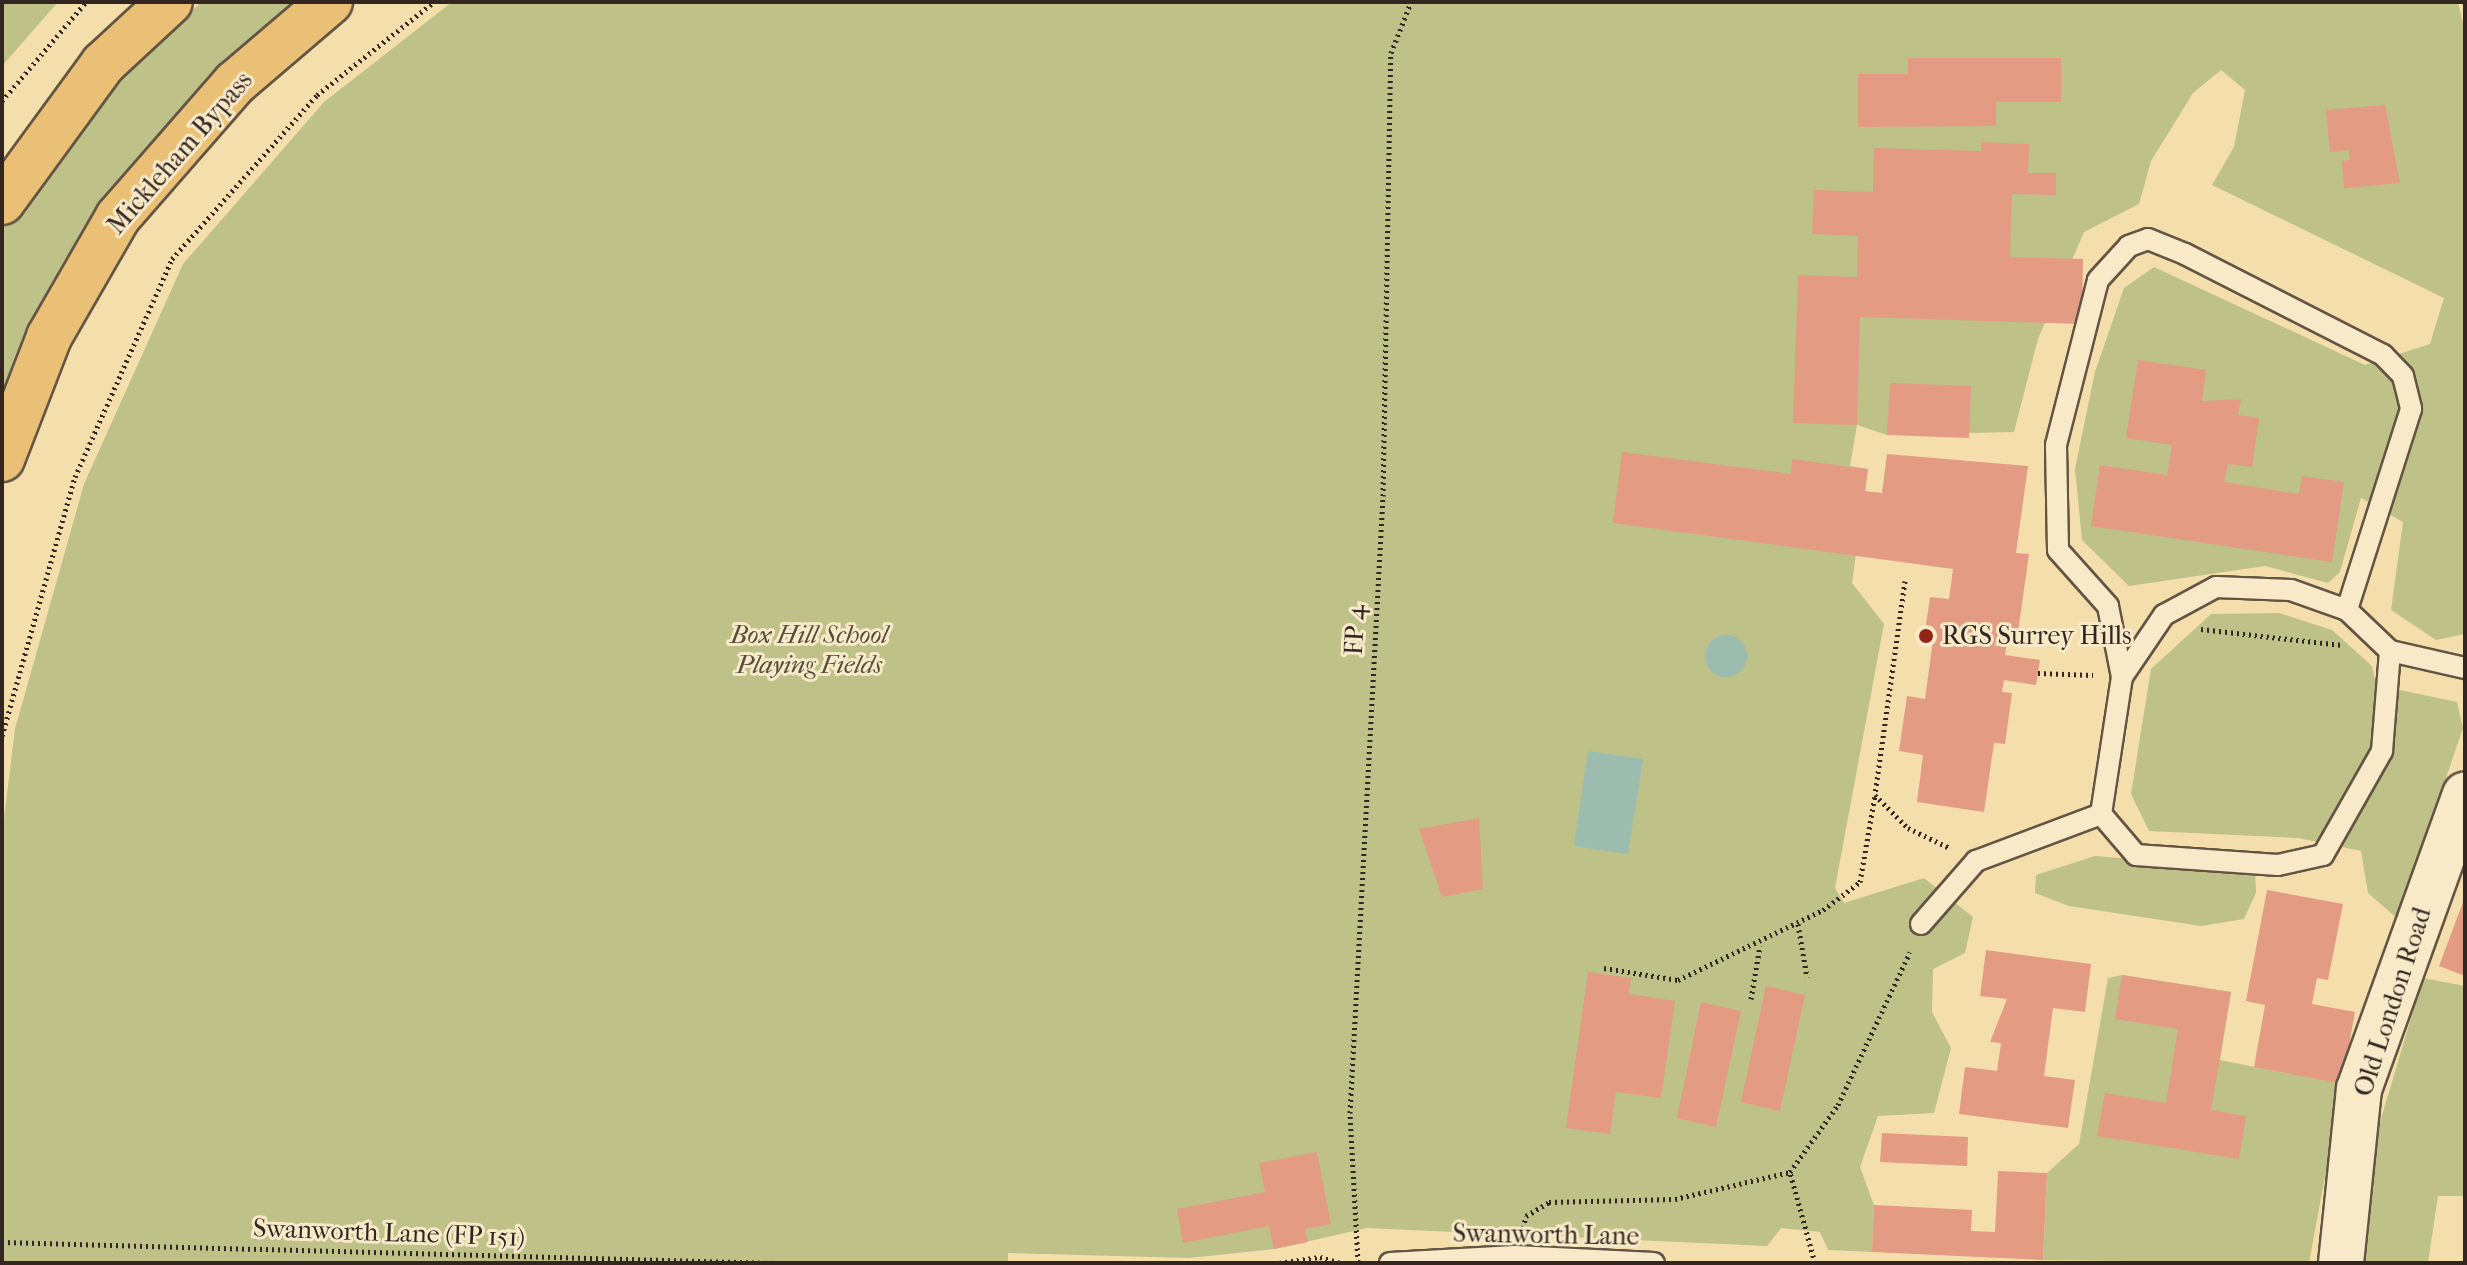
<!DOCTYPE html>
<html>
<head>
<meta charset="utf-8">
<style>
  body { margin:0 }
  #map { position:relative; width:2467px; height:1265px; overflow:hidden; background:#f4dfac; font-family:"IM FELL French Canon",serif }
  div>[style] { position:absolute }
  .green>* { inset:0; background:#bec188 }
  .water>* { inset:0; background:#9cbcaf }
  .round { border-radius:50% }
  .building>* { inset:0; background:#e39b84 }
  .path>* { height:5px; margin-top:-2.5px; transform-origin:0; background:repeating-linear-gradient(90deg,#332620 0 2px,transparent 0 6px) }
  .roads { filter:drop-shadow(2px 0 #635443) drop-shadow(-2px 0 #635443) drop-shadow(0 2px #635443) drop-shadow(0 -2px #635443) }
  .service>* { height:20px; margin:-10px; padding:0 10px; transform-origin:10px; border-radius:10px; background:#f8eac9 }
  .secondary>* { height:44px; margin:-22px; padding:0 22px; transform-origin:22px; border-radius:22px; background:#f8eac9 }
  .trunk>* { height:44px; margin:-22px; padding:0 22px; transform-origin:22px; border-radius:22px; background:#eac076 }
  .dots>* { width:22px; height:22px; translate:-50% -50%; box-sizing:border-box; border:4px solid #f8eac9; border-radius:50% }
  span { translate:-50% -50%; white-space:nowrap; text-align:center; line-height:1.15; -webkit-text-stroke:6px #f8eac9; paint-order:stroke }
  .street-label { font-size:26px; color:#332620 }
  .park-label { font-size:26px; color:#564d3a; font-style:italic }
  .poi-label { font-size:26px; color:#332620 }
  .left { translate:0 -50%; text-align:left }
  .frame { position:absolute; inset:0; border:4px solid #332620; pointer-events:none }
</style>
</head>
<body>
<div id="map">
  <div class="green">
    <i style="clip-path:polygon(2px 2px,58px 2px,2px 66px)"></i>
    <i style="clip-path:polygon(201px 2px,300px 2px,2px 405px,2px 224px,127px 73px)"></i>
    <i style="clip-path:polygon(452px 2px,2458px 2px,2465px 32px,2465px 634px,2436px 640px,2391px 610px,2403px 522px,2361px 498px,2340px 572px,2328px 583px,2265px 566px,2129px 586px,2082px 540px,2075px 469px,2095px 372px,2124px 288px,2154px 267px,2365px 365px,2430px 344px,2444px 298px,2212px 185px,2234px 147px,2245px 90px,2221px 70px,2193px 93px,2151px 161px,2139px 204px,2084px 232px,2038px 339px,2014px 432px,1887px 435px,1857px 425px,1850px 466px,1868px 469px,1852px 583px,1884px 624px,1835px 888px,1844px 903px,1924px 878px,1973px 917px,1965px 953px,1933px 969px,1932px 1012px,1951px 1048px,1934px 1113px,1878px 1116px,1860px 1167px,1874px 1205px,1872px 1252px,1828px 1250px,1820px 1232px,1781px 1228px,1767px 1246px,1367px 1228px,1274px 1249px,1189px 1258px,1008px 1253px,1008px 1263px,2px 1263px,2px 835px,15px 729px,84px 484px,183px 264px,324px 102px)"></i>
    <i style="clip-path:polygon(2279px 613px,2332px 630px,2372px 666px,2376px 685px,2457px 702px,2463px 728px,2398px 919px,2368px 893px,2361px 851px,2298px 838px,2149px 831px,2131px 794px,2151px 669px,2211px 614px)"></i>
    <i style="clip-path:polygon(2095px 856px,2255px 869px,2256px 893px,2244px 919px,2201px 926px,2069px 906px,2035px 893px,2036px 875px)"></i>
    <i style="clip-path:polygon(2122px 975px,2231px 992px,2220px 1060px,2342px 1084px,2309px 1263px,2043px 1260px,2047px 1173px,2079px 1144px,2108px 978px)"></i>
    <i style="clip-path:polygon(2423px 978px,2465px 986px,2465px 1196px,2438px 1196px,2428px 1263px,2363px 1263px,2377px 1132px)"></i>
  </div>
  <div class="water">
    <i class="round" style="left:1705px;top:635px;width:42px;height:42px"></i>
    <i style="clip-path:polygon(1588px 751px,1643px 759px,1628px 854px,1574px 846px)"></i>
  </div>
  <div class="building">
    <i style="clip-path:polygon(1908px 58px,2061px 58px,2061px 102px,1996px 102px,1996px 126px,1858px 127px,1858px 74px,1908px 74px)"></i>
    <i style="clip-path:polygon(2385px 105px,2400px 183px,2344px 188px,2342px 161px,2350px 160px,2349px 150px,2330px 152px,2326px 110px)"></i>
    <i style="clip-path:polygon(1982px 142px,2029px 144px,2028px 173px,2056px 173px,2056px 195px,2012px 194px,2010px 257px,2083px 259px,2082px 324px,1860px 317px,1857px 425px,1793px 423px,1798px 275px,1857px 277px,1858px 236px,1812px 234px,1814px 190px,1873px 192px,1874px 148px,1981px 151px)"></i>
    <i style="clip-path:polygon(2138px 360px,2206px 370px,2202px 401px,2241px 399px,2238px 415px,2259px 418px,2252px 467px,2228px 464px,2224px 482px,2299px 494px,2302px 476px,2344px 482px,2332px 562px,2091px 526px,2100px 465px,2167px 475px,2172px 445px,2126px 438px)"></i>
    <i style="clip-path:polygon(1890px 383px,1971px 386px,1969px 438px,1887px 435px)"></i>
    <i style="clip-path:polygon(1622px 452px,1791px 474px,1792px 459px,1850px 467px,1868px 469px,1865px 491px,1882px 493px,1887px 454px,2028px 466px,2016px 553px,2029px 554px,2017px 639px,2008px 638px,2005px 655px,2040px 660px,2036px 685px,2004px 680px,2002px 692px,2012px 693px,2005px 744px,1994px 743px,1984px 812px,1917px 802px,1923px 755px,1899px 751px,1907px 696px,1925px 699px,1934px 633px,1925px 632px,1930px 597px,1949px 599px,1953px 569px,1613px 523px)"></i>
    <i style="clip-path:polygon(1479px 818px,1483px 889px,1442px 897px,1419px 829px)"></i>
    <i style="clip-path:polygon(2267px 890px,2343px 904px,2328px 980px,2317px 978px,2312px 1004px,2355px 1012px,2342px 1084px,2254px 1067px,2265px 1005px,2246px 1001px)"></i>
    <i style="clip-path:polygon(2465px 897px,2465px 976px,2439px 966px)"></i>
    <i style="clip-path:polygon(1986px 950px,2091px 964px,2085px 1012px,2053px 1008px,2044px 1076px,2075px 1080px,2068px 1128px,1959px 1114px,1965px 1067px,1997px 1071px,2001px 1043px,1990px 1042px,2007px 999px,1980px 996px)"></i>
    <i style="clip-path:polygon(1588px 972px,1631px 978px,1629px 994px,1675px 1001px,1661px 1098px,1616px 1092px,1610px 1134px,1566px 1128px)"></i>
    <i style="clip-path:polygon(2122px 975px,2231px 992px,2211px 1110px,2246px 1116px,2239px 1159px,2097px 1136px,2105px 1093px,2166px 1103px,2178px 1029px,2115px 1019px)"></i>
    <i style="clip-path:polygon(1766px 986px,1805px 995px,1780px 1111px,1741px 1102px)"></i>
    <i style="clip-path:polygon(1701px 1002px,1741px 1011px,1716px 1127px,1677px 1118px)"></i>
    <i style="clip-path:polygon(1882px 1133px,1968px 1137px,1967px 1166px,1880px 1162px)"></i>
    <i style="clip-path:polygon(1317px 1152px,1331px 1224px,1305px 1229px,1308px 1242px,1274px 1249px,1269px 1226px,1183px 1243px,1177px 1209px,1265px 1192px,1259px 1163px)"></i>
    <i style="clip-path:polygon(1998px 1171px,2047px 1173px,2043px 1260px,1872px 1252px,1874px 1205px,1972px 1210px,1971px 1231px,1995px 1232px)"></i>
  </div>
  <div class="path">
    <i style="left:2px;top:101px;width:130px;rotate:-49.7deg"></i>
    <i style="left:1905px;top:581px;width:216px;rotate:98deg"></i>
    <i style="left:1875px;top:795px;width:47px;rotate:45deg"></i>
    <i style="left:1908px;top:828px;width:47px;rotate:25.5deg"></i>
    <i style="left:2201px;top:629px;width:142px;rotate:6.5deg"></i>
    <i style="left:2038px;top:673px;width:55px;rotate:2.1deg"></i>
    <i style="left:2px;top:736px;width:269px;rotate:-74.3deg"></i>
    <i style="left:75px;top:477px;width:239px;rotate:-66deg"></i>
    <i style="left:172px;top:259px;width:219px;rotate:-48.5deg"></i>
    <i style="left:317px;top:95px;width:149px;rotate:-38.5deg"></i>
    <i style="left:1798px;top:924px;width:54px;rotate:80.4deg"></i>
    <i style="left:1604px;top:968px;width:75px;rotate:9.2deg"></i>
    <i style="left:1678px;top:980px;width:161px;rotate:-25.8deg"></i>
    <i style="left:1823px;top:910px;width:46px;rotate:-37.1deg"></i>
    <i style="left:1860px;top:882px;width:88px;rotate:-80.2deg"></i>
    <i style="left:1751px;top:999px;width:54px;rotate:-80.4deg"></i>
    <i style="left:1523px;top:1228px;width:12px;rotate:-76deg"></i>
    <i style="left:1526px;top:1216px;width:27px;rotate:-31deg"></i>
    <i style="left:1549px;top:1202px;width:126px;rotate:-1.4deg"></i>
    <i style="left:1675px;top:1199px;width:118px;rotate:-13.2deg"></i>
    <i style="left:2px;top:1242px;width:772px;rotate:1.56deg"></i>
    <i style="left:1358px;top:1262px;width:149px;rotate:-93.1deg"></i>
    <i style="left:1350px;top:1113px;width:618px;rotate:-86.94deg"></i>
    <i style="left:1383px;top:496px;width:443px;rotate:-89deg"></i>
    <i style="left:1391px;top:53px;width:55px;rotate:-68.6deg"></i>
    <i style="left:1279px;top:1263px;width:41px;rotate:-8.3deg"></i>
    <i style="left:1320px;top:1257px;width:22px;rotate:16deg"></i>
    <i style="left:1815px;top:1263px;width:94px;rotate:-105.4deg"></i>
    <i style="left:1790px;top:1172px;width:82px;rotate:-54.4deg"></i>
    <i style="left:1838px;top:1105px;width:169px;rotate:-64.8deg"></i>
  </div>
  <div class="roads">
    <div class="service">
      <i style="left:2122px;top:677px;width:75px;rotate:-55.9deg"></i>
      <i style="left:2164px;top:615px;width:59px;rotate:-28.3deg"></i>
      <i style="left:2216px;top:587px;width:75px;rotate:2.3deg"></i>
      <i style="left:2291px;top:590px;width:59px;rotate:19.7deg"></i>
      <i style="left:2101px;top:814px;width:139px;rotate:-81.3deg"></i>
      <i style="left:2122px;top:677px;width:72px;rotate:-101.2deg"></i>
      <i style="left:2108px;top:606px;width:75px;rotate:-131.8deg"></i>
      <i style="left:2058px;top:550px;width:105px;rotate:-91.1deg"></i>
      <i style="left:2056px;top:445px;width:170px;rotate:-75.7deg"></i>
      <i style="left:2098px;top:280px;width:46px;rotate:-47.6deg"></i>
      <i style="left:2129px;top:246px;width:20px;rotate:-20deg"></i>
      <i style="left:2148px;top:239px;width:40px;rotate:22deg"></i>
      <i style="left:2185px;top:254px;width:222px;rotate:27deg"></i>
      <i style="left:2383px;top:355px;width:29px;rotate:46deg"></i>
      <i style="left:2403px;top:376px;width:34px;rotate:76deg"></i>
      <i style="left:2411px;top:409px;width:211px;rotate:107.7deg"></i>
      <i style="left:2347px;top:610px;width:59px;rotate:43.6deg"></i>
      <i style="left:1921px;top:924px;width:84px;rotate:-48.9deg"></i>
      <i style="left:1976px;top:861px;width:134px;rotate:-20.6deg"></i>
      <i style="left:2101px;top:814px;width:54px;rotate:49.5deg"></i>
      <i style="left:2136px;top:855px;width:142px;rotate:4deg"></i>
      <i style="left:2278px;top:865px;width:46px;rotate:-12.5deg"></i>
      <i style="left:2323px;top:855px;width:120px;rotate:-60.4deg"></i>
      <i style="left:2382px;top:751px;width:100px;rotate:-85.4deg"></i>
      <i style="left:2390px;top:651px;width:77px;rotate:12.8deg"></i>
      <i style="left:1390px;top:1263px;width:125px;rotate:-3.2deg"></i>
      <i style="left:1515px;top:1256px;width:139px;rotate:2.9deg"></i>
    </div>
    <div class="secondary">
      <i style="left:2341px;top:1263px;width:175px;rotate:-84.1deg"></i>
      <i style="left:2359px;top:1089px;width:313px;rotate:-70.2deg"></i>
    </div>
    <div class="trunk">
      <i style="left:2px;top:202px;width:171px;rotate:-53.8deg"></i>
      <i style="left:103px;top:64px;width:91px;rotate:-42.8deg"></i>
      <i style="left:2px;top:459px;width:131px;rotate:-68.9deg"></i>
      <i style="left:49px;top:337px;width:138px;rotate:-60.1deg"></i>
      <i style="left:118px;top:217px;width:178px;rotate:-48.9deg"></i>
      <i style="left:235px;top:83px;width:125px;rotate:-40.5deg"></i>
    </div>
  </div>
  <div class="dots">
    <i style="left:1926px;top:636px;background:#8f2418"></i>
  </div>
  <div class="street-label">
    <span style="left:180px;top:153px;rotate:-49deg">Mickleham Bypass</span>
    <span style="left:1355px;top:630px;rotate:-87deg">FP 4</span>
    <span style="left:2393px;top:1002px;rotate:-72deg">Old London Road</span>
    <span style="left:389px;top:1233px;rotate:2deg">Swanworth Lane (FP 151)</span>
    <span style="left:1546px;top:1235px;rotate:1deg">Swanworth Lane</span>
  </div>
  <div class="park-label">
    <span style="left:809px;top:650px">Box Hill School<br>Playing Fields</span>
  </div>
  <div class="poi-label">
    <span class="left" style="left:1942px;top:636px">RGS Surrey Hills</span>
  </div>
  <div class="frame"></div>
</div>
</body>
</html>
